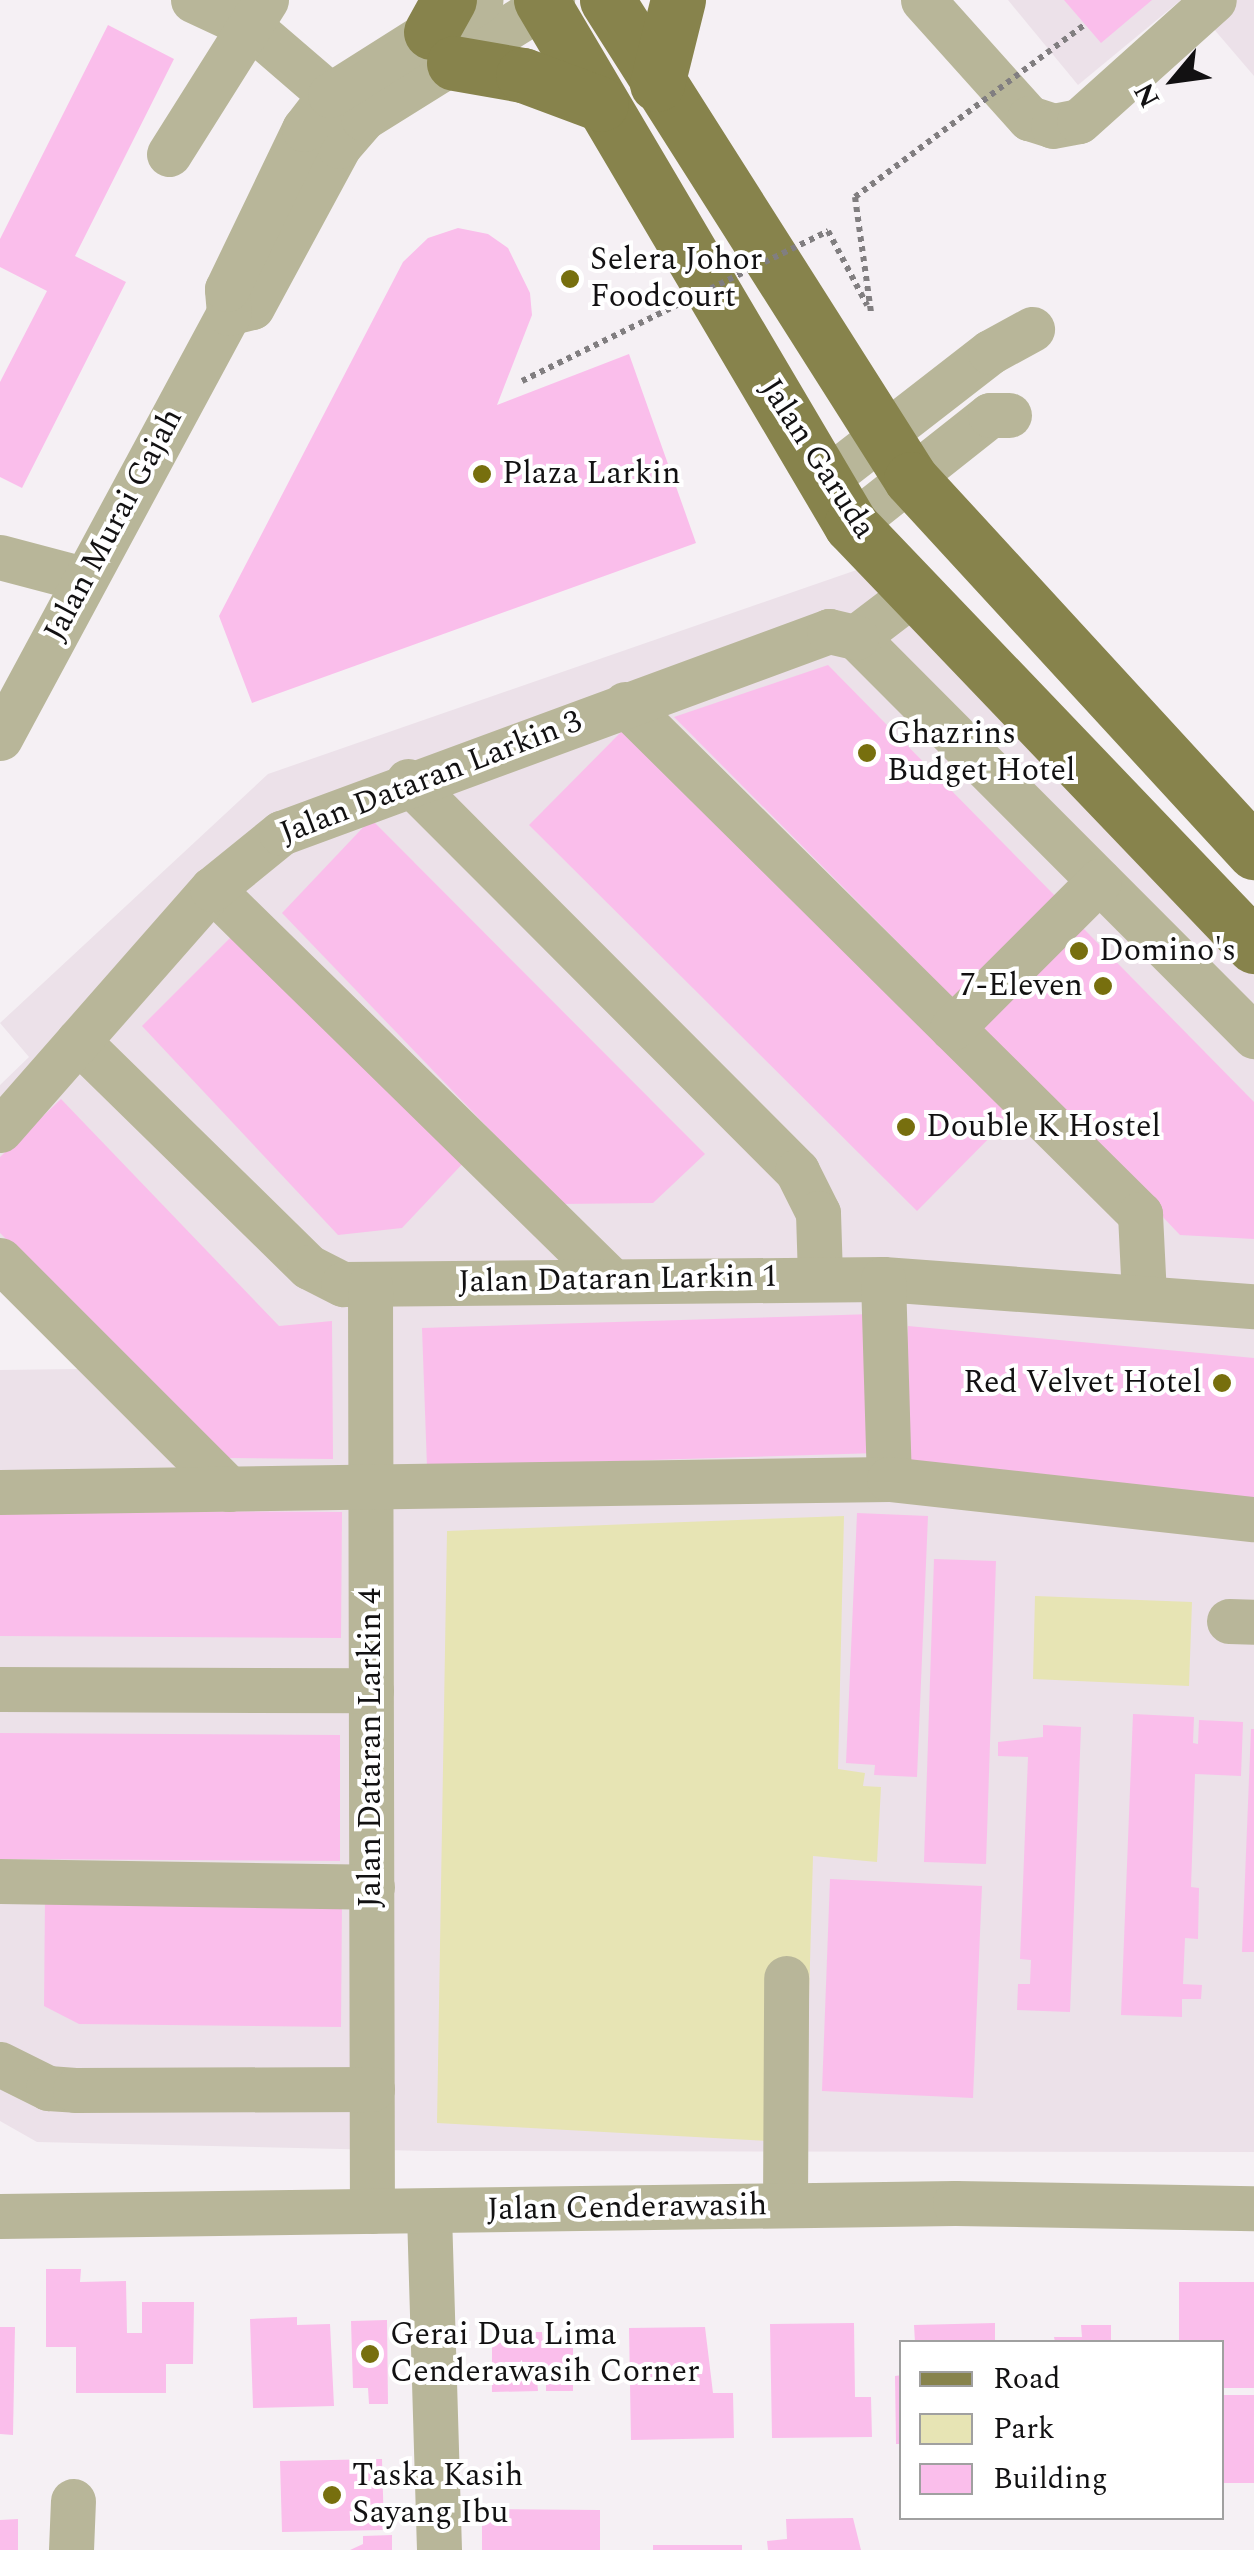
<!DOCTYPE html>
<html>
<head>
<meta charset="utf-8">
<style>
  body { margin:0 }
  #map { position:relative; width:1254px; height:2550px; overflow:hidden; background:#f5f0f4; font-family:Spectral,serif }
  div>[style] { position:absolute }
  .built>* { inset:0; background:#ece1e9 }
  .green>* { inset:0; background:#e7e4b4 }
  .building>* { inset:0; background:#fabeeb }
  .path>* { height:6px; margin-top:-3px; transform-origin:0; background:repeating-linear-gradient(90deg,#817e80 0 5px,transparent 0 10px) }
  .minor>* { height:45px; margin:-22.5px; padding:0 22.5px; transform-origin:22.5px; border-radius:22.5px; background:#b8b699 }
  .major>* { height:55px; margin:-27.5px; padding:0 27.5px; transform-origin:27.5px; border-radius:27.5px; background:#87834c }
  .path-bridge>* { height:6px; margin-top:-3px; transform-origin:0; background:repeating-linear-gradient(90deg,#817e80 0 5px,transparent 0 10px) }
  .dots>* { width:28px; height:28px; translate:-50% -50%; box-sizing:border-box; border:5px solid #fff; border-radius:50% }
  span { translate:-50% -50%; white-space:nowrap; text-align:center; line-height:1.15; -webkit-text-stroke:8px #fff; paint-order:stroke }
  .poi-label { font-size:32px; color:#121112 }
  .left { translate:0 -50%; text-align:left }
  .right { translate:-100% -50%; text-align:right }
  .street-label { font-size:32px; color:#121112 }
  .legend { position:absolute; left:899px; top:2340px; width:325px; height:180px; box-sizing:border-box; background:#fff; border:2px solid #a0a0a0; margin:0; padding:12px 18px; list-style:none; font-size:30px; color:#121112 }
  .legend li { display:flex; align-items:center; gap:20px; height:50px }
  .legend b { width:50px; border:2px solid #a0a0a0 }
  .north { position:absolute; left:1124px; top:30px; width:100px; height:100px; -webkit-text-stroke:8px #fff; paint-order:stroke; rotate:241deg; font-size:28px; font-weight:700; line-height:40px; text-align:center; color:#121112 }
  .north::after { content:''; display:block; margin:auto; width:35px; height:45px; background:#121112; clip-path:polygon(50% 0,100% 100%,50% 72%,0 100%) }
</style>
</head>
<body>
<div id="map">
  <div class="built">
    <i style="clip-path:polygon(1008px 0,1181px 0,1078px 85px)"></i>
    <i style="clip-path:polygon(1189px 0,1254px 0,1254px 76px)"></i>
    <i style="clip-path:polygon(871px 565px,1254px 976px,1254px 2152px,427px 2151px,37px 2142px,0 2121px,0 1370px,78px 1369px,0 1283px,0 1085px,29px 1057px,0 1023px,268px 774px)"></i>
  </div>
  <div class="green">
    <i style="clip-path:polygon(844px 1516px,838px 1769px,865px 1773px,863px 1786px,881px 1787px,877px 1862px,813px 1856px,805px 2143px,437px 2123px,447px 1531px)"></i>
    <i style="clip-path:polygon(1035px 1596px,1192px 1602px,1189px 1686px,1033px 1679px)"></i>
  </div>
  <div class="building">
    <i style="clip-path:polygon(1064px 0,1152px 0,1101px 43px)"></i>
    <i style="clip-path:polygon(108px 25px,174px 59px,75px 256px,126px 282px,22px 488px,0 477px,0 382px,47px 291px,0 267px,0 239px)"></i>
    <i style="clip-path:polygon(458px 228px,488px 234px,508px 248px,530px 293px,532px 315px,497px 405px,629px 354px,696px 543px,252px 703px,219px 616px,403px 262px,428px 238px)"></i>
    <i style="clip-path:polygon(828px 665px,1064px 905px,959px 1004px,674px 717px)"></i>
    <i style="clip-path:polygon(627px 726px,1015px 1112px,917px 1211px,529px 825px)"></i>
    <i style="clip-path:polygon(371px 819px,705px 1154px,653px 1203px,561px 1204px,282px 913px)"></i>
    <i style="clip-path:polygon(1081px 926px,1254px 1102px,1254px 1239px,1180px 1235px,978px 1023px)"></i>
    <i style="clip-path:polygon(241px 927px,467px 1159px,402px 1228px,338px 1235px,142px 1026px)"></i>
    <i style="clip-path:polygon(61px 1099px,279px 1326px,332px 1321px,333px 1459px,227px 1458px,0 1233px,0 1157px)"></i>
    <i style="clip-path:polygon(873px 1314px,878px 1453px,427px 1467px,422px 1328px)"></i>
    <i style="clip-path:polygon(908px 1326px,1254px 1358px,1254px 1499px,898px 1467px)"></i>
    <i style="clip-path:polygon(0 1510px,342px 1512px,341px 1638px,0 1636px)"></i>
    <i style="clip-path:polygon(857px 1513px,928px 1516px,917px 1777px,874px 1775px,875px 1765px,846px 1763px)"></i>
    <i style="clip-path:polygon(934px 1559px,996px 1561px,986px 1864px,924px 1862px)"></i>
    <i style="clip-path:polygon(1133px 1714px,1194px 1717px,1193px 1743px,1198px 1744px,1199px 1720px,1243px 1722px,1241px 1776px,1195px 1774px,1191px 1887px,1199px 1888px,1198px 1939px,1185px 1938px,1183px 1984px,1202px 1985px,1201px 1999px,1182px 1999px,1182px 2017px,1121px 2015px)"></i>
    <i style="clip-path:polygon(1043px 1725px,1081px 1727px,1070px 2012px,1017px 2010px,1018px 1984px,1030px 1984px,1031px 1960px,1020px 1959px,1028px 1757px,998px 1756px,998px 1742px,1043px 1737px)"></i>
    <i style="clip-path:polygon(1251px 1729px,1254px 1729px,1254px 1952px,1242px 1952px)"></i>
    <i style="clip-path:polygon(0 1733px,340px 1735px,340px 1861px,0 1859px)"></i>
    <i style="clip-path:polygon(830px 1879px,982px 1886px,973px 2098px,822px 2091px)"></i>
    <i style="clip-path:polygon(45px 1899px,342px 1901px,341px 2027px,79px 2024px,44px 2006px)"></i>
    <i style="clip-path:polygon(46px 2269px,81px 2269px,80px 2282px,126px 2281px,127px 2333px,142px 2333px,142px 2302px,194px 2302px,193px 2364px,166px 2364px,166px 2393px,76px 2393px,76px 2347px,46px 2347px)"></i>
    <i style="clip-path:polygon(1179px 2282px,1254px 2282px,1254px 2388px,1222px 2388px,1222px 2342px,1179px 2342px)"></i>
    <i style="clip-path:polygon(297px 2317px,297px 2325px,330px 2324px,334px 2406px,253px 2408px,250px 2319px)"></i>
    <i style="clip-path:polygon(387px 2320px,388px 2404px,369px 2404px,368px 2388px,353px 2388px,351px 2321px)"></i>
    <i style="clip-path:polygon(854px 2323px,855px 2397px,871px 2397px,872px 2437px,772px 2438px,770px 2324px)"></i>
    <i style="clip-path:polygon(995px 2323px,995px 2342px,915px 2342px,914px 2325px)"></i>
    <i style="clip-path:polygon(1081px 2325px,1111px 2325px,1111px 2342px,1055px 2342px,1054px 2337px,1082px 2337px)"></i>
    <i style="clip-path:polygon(0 2327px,15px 2327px,13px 2435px,0 2434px)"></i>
    <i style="clip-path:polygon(705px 2327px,713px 2393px,733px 2393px,734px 2438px,631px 2440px,629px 2328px)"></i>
    <i style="clip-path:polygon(523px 2332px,542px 2332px,543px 2346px,573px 2346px,573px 2391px,546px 2391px,546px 2380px,537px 2380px,538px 2391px,492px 2392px,492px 2343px,523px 2343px)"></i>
    <i style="clip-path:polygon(902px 2375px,902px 2444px,896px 2444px,895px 2376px)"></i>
    <i style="clip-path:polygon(1222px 2395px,1254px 2395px,1254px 2483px,1222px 2483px)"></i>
    <i style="clip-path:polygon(382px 2459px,384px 2530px,282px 2532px,280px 2461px)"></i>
    <i style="clip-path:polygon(482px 2509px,600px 2510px,600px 2550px,482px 2550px)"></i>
    <i style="clip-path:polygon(853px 2518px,861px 2550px,768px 2550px,767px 2541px,787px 2539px,786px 2519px)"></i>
    <i style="clip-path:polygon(18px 2519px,18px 2550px,0 2550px,0 2520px)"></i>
    <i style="clip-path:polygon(392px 2535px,392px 2550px,350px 2550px,363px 2544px,363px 2536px)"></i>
    <i style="clip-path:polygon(653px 2545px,742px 2545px,742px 2550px,653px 2550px)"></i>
  </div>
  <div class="path">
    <i style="left:855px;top:197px;width:117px;rotate:82.1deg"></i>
    <i style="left:828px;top:231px;width:84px;rotate:62.2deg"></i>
  </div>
  <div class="minor">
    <i style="left:193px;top:0;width:64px;rotate:25deg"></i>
    <i style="left:251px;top:27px;width:104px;rotate:40.7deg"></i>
    <i style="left:923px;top:0;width:159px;rotate:48.1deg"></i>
    <i style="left:1029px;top:118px;width:25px;rotate:18deg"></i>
    <i style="left:1053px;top:126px;width:26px;rotate:-11deg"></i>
    <i style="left:1079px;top:121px;width:181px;rotate:-41.9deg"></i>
    <i style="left:169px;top:154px;width:182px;rotate:-57.8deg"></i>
    <i style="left:236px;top:311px;width:16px;rotate:-14deg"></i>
    <i style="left:252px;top:307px;width:183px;rotate:-61.6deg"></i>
    <i style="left:339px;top:146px;width:37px;rotate:-49deg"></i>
    <i style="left:363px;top:118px;width:223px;rotate:-32deg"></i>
    <i style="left:825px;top:480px;width:209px;rotate:-37.8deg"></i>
    <i style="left:990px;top:352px;width:48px;rotate:-28.7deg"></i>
    <i style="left:851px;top:525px;width:177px;rotate:-38.4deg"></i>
    <i style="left:990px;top:415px;width:19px"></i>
    <i style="left:0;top:557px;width:86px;rotate:14.8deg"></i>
    <i style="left:856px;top:637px;width:564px;rotate:45.07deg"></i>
    <i style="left:856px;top:637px;width:74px;rotate:-37.3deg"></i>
    <i style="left:625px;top:704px;width:725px;rotate:44.72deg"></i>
    <i style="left:1140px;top:1214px;width:82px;rotate:87.2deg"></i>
    <i style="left:0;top:738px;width:483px;rotate:-61.7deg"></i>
    <i style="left:229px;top:313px;width:24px;rotate:-95deg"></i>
    <i style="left:227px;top:289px;width:178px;rotate:-64.3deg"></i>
    <i style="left:304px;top:129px;width:43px;rotate:-52.6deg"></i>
    <i style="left:330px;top:95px;width:178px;rotate:-32.3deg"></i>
    <i style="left:408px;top:781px;width:551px;rotate:45.07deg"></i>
    <i style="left:797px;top:1171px;width:47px;rotate:63.4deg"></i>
    <i style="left:818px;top:1213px;width:65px;rotate:88.2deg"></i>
    <i style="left:212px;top:889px;width:554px;rotate:44.42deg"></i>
    <i style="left:952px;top:1028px;width:208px;rotate:-45deg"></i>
    <i style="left:78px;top:1041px;width:323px;rotate:44.4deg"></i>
    <i style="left:309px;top:1267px;width:38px;rotate:27deg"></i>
    <i style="left:343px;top:1284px;width:540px;rotate:-0.53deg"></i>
    <i style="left:883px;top:1279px;width:372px;rotate:4.2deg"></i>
    <i style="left:0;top:1130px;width:321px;rotate:-48.7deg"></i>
    <i style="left:212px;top:889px;width:89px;rotate:-39.1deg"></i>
    <i style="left:281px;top:833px;width:584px;rotate:-20.23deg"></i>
    <i style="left:829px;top:631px;width:28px;rotate:13deg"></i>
    <i style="left:0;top:1260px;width:324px;rotate:45deg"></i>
    <i style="left:883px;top:1279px;width:200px;rotate:88.3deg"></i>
    <i style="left:370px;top:1285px;width:926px;rotate:89.88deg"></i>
    <i style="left:0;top:1492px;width:889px;rotate:-0.84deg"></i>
    <i style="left:889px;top:1479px;width:367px;rotate:6.3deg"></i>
    <i style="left:1229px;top:1621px;width:25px;rotate:2deg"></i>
    <i style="left:0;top:1689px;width:371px;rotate:0.2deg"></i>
    <i style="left:0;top:1881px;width:372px;rotate:0.9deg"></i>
    <i style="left:0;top:2064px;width:54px;rotate:26.6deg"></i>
    <i style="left:48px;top:2088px;width:27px;rotate:4deg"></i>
    <i style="left:75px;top:2090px;width:297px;rotate:-0.2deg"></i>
    <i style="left:785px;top:2205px;width:227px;rotate:-89.7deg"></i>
    <i style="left:429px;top:2213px;width:337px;rotate:88.3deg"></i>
    <i style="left:0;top:2216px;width:955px;rotate:-0.78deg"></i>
    <i style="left:955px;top:2203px;width:299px;rotate:1deg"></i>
    <i style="left:71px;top:2550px;width:49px;rotate:-87.7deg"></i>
  </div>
  <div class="major">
    <i style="left:541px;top:0;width:610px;rotate:59.44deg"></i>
    <i style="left:851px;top:525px;width:583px;rotate:46.25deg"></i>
    <i style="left:607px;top:0;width:567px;rotate:57.6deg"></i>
    <i style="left:911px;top:479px;width:507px;rotate:47.4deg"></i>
    <i style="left:431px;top:32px;width:37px;rotate:-61deg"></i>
    <i style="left:454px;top:63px;width:70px;rotate:9.9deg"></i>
    <i style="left:523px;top:75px;width:83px;rotate:20.4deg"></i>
    <i style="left:657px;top:84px;width:87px;rotate:-76deg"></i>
  </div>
  <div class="path-bridge">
    <i style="left:855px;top:197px;width:288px;rotate:-36.9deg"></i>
    <i style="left:522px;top:381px;width:341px;rotate:-26.1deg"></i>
  </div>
  <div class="dots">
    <i style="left:570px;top:279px;background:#776f0e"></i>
    <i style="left:482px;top:474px;background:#776f0e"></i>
    <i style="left:867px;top:753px;background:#776f0e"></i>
    <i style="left:1079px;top:951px;background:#776f0e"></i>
    <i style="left:1103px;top:986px;background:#776f0e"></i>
    <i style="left:906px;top:1127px;background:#776f0e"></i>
    <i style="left:1222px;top:1383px;background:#776f0e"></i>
    <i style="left:370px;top:2354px;background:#776f0e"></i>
    <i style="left:332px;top:2495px;background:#776f0e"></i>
  </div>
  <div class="poi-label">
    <span class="left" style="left:590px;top:279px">Selera Johor<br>Foodcourt</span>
    <span class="left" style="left:502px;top:474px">Plaza Larkin</span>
    <span class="left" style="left:887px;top:753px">Ghazrins<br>Budget Hotel</span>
    <span class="left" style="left:1099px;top:951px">Domino's</span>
    <span class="right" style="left:1083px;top:986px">7-Eleven</span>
    <span class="left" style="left:926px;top:1127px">Double K Hostel</span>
    <span class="right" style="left:1202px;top:1383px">Red Velvet Hotel</span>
    <span class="left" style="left:390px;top:2354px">Gerai Dua Lima<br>Cenderawasih Corner</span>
    <span class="left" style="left:352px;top:2495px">Taska Kasih<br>Sayang Ibu</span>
  </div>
  <div class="street-label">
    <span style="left:817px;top:459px;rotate:57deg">Jalan Garuda</span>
    <span style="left:114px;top:525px;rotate:-62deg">Jalan Murai Gajah</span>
    <span style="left:431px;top:778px;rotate:-21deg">Jalan Dataran Larkin 3</span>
    <span style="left:618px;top:1280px;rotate:-1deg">Jalan Dataran Larkin 1</span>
    <span style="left:371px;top:1748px;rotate:-90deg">Jalan Dataran Larkin 4</span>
    <span style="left:627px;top:2208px;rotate:-1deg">Jalan Cenderawasih</span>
  </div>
  <ul class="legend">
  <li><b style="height:12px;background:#87834c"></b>Road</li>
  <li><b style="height:28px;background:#e7e4b4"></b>Park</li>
  <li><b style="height:28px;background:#fabeeb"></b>Building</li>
  </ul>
  <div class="north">N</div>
</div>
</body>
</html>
